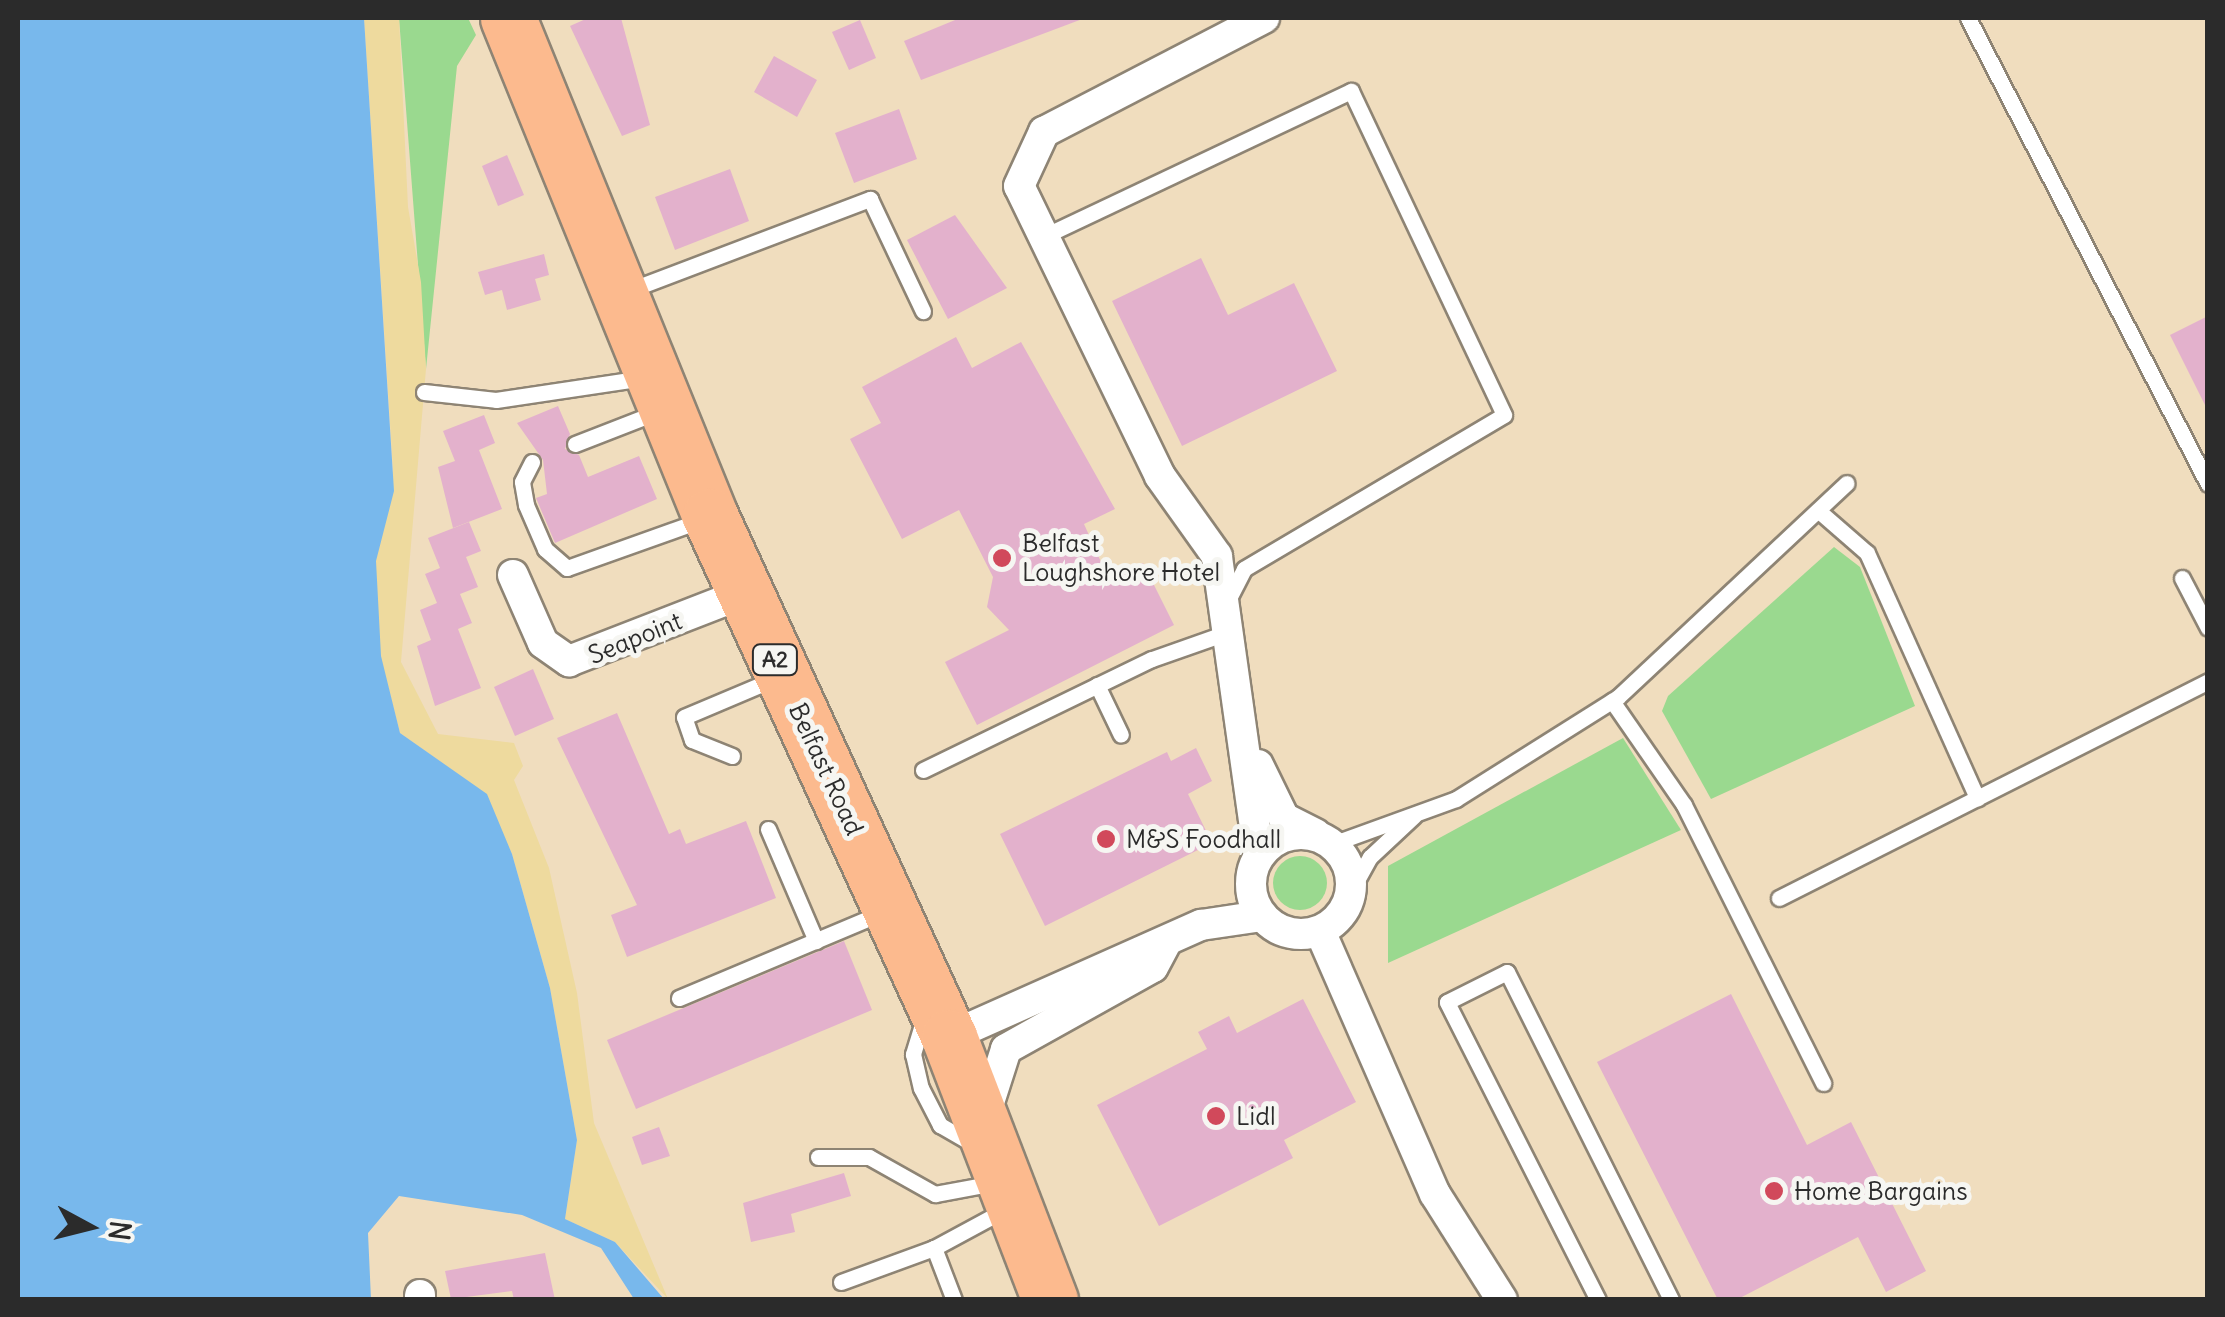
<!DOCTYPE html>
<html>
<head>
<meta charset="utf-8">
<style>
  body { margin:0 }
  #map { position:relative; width:2225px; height:1317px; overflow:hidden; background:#f0ddbe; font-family:Delius,sans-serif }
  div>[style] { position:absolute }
  .green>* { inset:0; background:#9ad98f }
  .round { border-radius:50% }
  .sand>* { inset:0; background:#eeda9e }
  .water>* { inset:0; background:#78b8ec }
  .building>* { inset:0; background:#e3b1cc }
  .roads { filter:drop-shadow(2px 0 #8e8474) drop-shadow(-2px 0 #8e8474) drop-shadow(0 2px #8e8474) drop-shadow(0 -2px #8e8474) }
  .lane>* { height:15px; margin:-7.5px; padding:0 7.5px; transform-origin:7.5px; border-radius:7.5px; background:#fff }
  .street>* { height:30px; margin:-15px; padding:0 15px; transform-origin:15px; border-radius:15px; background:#fff }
  .street>.ring { margin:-15px; padding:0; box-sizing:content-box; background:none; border:30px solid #fff; border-radius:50% }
  .highway>* { height:55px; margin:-27.5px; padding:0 27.5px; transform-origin:27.5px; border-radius:27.5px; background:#fcba8e }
  .dots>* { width:28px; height:28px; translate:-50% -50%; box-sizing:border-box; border:5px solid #f6f6f2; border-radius:50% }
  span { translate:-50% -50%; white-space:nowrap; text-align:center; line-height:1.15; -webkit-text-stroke:10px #f6f6f2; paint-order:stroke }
  .shield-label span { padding:2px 8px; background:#f6f6f2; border:2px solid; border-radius:8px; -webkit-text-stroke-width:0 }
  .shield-label { font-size:22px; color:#2b2b2b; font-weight:700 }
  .poi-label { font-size:25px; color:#2b2b2b }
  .left { translate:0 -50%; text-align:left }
  .street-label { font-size:25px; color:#2b2b2b }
  .frame { position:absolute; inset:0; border:20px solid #2b2b2b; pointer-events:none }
  .north { position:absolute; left:40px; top:1177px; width:100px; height:100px; -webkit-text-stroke:8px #f6f6f2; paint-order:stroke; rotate:97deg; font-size:28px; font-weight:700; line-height:40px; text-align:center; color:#2b2b2b }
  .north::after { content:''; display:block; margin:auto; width:35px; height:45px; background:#2b2b2b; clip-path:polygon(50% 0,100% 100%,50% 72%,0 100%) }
</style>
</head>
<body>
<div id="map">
  <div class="green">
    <i style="clip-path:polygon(399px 18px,468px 18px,476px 35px,457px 66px,426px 369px)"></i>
    <i style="clip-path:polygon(1834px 547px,1860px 567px,1915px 706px,1711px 799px,1662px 711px,1668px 696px)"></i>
    <i style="clip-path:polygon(1623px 738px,1681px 830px,1388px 963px,1388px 866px)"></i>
    <i class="round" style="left:1273px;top:856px;width:54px;height:54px"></i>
  </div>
  <div class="sand">
    <i style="clip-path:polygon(364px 18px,399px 18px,408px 207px,421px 282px,426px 369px,401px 662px,438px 734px,514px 743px,523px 766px,514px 780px,549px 868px,577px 993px,594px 1123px,668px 1299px,615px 1242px,565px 1219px,577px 1140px,550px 988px,512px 854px,483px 792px,400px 733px,380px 655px,375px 561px,393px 470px)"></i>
  </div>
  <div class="water">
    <i style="clip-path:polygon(18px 18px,364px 18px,394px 491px,376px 561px,381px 656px,400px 733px,487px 794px,512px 854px,550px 988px,577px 1140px,565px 1219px,615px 1242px,664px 1299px,634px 1299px,601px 1248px,522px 1215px,399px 1196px,368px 1233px,371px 1299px,18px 1299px)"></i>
  </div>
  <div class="building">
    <i style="clip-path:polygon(588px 18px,621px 18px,650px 125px,622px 136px,570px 26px)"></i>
    <i style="clip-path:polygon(960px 18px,1085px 18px,921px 80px,904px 41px)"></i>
    <i style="clip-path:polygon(860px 20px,876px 58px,849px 70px,832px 32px)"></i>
    <i style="clip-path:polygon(774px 56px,817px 80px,797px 117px,754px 92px)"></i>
    <i style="clip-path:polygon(899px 109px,917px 159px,854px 183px,835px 133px)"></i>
    <i style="clip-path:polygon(507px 155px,524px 195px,498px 206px,482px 166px)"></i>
    <i style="clip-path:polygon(730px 169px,749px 221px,675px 250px,655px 197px)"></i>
    <i style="clip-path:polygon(955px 215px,1007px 288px,948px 319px,907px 240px)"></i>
    <i style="clip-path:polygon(544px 254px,549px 275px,535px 279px,541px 300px,507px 310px,502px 290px,485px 295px,478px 272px)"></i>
    <i style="clip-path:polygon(1201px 258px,1228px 315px,1294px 283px,1337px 371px,1182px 446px,1112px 301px)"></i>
    <i style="clip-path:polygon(2208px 316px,2208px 411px,2170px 335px)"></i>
    <i style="clip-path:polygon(956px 337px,972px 368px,1021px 342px,1115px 509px,1084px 524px,1109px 580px,1143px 563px,1174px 625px,977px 725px,945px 662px,1009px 630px,987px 607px,993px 577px,959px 510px,902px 539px,850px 439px,881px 423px,862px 387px)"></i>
    <i style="clip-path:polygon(558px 406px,570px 434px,565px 449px,579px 455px,588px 477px,639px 456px,657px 499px,555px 543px,536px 498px,547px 494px,543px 460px,517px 423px)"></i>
    <i style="clip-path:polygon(484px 415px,495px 443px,479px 450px,502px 509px,453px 528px,438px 467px,455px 461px,443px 431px)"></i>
    <i style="clip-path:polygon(469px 522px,481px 551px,466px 557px,478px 587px,460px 594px,472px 623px,458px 629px,481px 688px,435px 706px,417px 646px,431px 640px,420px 610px,437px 603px,425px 574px,440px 568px,428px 538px)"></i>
    <i style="clip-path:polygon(533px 669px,554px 719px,515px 736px,494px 687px)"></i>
    <i style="clip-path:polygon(617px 713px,669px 834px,680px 829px,686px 844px,746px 821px,776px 898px,627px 957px,611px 915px,637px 905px,557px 738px)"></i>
    <i style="clip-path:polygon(1196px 748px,1212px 781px,1188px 794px,1212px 843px,1045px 926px,1000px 834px,1167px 752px,1171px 761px)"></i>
    <i style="clip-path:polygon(844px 941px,872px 1010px,636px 1109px,607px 1040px)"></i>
    <i style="clip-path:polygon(1731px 994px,1807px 1145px,1851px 1122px,1926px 1271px,1886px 1292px,1858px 1237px,1736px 1300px,1718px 1300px,1597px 1062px)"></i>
    <i style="clip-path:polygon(1303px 999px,1356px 1102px,1284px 1140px,1293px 1158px,1159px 1226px,1097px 1105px,1207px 1049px,1198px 1032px,1229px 1016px,1237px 1033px)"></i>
    <i style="clip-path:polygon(659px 1127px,670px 1156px,642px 1165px,632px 1137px)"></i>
    <i style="clip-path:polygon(844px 1173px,851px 1196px,791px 1214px,795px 1232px,751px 1242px,743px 1203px)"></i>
    <i style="clip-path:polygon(545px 1253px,555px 1300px,514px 1300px,512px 1291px,451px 1299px,445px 1271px)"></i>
  </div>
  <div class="roads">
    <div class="lane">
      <i style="left:1968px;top:18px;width:524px;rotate:62.75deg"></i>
      <i style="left:1040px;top:238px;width:344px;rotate:-25.3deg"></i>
      <i style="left:1351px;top:91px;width:358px;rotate:64.7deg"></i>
      <i style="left:1504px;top:415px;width:302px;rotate:149.4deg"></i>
      <i style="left:1244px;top:569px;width:31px;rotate:117deg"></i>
      <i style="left:630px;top:290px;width:257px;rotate:-20.8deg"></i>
      <i style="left:870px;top:199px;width:124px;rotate:64.7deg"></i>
      <i style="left:424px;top:392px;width:72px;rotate:6.3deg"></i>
      <i style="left:496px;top:400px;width:149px;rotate:-8.5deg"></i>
      <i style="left:575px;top:444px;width:91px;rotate:-21.2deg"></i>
      <i style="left:532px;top:462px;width:22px;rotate:117deg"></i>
      <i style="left:522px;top:482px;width:23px;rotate:80deg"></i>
      <i style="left:526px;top:505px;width:48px;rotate:66.6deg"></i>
      <i style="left:545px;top:549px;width:29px;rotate:41deg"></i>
      <i style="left:567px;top:568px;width:143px;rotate:-19.6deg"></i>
      <i style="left:1820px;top:512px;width:62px;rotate:41.1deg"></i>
      <i style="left:1867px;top:553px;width:269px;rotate:65.8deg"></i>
      <i style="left:2182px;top:578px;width:56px;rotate:62.5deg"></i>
      <i style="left:1097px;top:685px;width:55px;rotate:64.4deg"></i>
      <i style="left:1612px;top:701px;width:126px;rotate:55.3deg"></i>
      <i style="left:1684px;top:805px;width:311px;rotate:63.4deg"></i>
      <i style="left:732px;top:756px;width:43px;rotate:-158.2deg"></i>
      <i style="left:692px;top:740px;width:24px;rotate:-109deg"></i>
      <i style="left:684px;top:717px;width:98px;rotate:-22.9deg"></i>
      <i style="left:923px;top:770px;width:254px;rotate:-25.9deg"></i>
      <i style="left:1152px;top:659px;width:78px;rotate:-19.4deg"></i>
      <i style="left:768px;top:829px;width:122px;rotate:66.8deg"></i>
      <i style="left:1332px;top:844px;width:132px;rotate:-19.9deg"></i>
      <i style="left:1456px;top:799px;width:191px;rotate:-32.2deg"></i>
      <i style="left:1618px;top:697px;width:313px;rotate:-43.1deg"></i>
      <i style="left:1351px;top:891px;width:39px;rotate:-61deg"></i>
      <i style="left:1370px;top:857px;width:60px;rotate:-43deg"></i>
      <i style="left:1779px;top:898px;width:481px;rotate:-26.8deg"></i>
      <i style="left:679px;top:998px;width:222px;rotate:-22.8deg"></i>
      <i style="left:924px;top:1018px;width:38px;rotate:107deg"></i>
      <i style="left:913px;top:1054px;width:35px;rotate:77deg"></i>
      <i style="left:921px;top:1088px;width:42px;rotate:62.8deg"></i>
      <i style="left:940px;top:1125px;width:38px;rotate:30deg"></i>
      <i style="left:818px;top:1157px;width:51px"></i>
      <i style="left:869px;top:1157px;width:76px;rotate:29.3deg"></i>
      <i style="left:935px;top:1194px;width:61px;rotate:-10.4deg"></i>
      <i style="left:841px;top:1282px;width:99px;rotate:-20.1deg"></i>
      <i style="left:954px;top:1300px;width:56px;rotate:-111deg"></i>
      <i style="left:934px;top:1248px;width:82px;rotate:-28.4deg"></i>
      <i style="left:1598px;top:1300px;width:334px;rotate:-116.9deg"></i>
      <i style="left:1447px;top:1002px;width:67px;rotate:-26.6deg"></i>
      <i style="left:1507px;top:972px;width:367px;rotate:63.4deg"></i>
    </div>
    <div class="street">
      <i style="left:513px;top:575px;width:74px;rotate:66.2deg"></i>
      <i style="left:543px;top:643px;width:32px;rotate:35deg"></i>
      <i style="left:569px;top:661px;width:188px;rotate:-21.2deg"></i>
      <i style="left:1258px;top:765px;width:59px;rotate:63.9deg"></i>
      <i style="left:1284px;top:818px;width:35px;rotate:27deg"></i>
      <i class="ring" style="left:1251px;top:834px;width:70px;height:70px"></i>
      <i style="left:1259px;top:856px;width:303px;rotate:-98deg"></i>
      <i style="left:1217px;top:556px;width:98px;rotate:-125.5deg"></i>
      <i style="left:1160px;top:476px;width:322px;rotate:-115.9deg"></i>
      <i style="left:1019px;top:186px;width:60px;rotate:-65.2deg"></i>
      <i style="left:1044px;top:132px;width:248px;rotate:-27.4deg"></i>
      <i style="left:1320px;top:931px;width:287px;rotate:66.4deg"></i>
      <i style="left:1435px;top:1194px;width:125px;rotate:57.7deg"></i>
      <i style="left:949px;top:1037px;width:276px;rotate:-24deg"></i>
      <i style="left:1201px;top:925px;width:62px;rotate:-8.4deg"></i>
      <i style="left:985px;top:1115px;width:69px;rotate:-72.3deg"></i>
      <i style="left:1006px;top:1049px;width:168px;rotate:-29.2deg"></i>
      <i style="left:1153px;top:967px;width:26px;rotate:-62deg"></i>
      <i style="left:420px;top:1295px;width:5px;rotate:90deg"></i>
    </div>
    <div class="highway">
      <i style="left:508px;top:18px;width:537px;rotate:67.92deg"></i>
      <i style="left:710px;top:516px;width:573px;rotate:65.36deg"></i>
      <i style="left:949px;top:1037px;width:282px;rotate:69deg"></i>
    </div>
  </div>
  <div class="dots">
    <i style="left:1002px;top:558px;background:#d1495b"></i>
    <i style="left:1106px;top:839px;background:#d1495b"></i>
    <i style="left:1216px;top:1116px;background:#d1495b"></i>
    <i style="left:1774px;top:1191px;background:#d1495b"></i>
  </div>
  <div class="shield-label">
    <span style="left:775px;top:660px">A2</span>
  </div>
  <div class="poi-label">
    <span class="left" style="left:1022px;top:558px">Belfast<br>Loughshore Hotel</span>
    <span class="left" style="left:1126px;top:839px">M&amp;S Foodhall</span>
    <span class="left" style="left:1236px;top:1116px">Lidl</span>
    <span class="left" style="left:1794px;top:1191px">Home Bargains</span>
  </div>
  <div class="street-label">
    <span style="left:635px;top:638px;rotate:-22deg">Seapoint</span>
    <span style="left:826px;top:769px;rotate:65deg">Belfast Road</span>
  </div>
  <div class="frame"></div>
  <div class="north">N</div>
</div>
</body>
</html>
